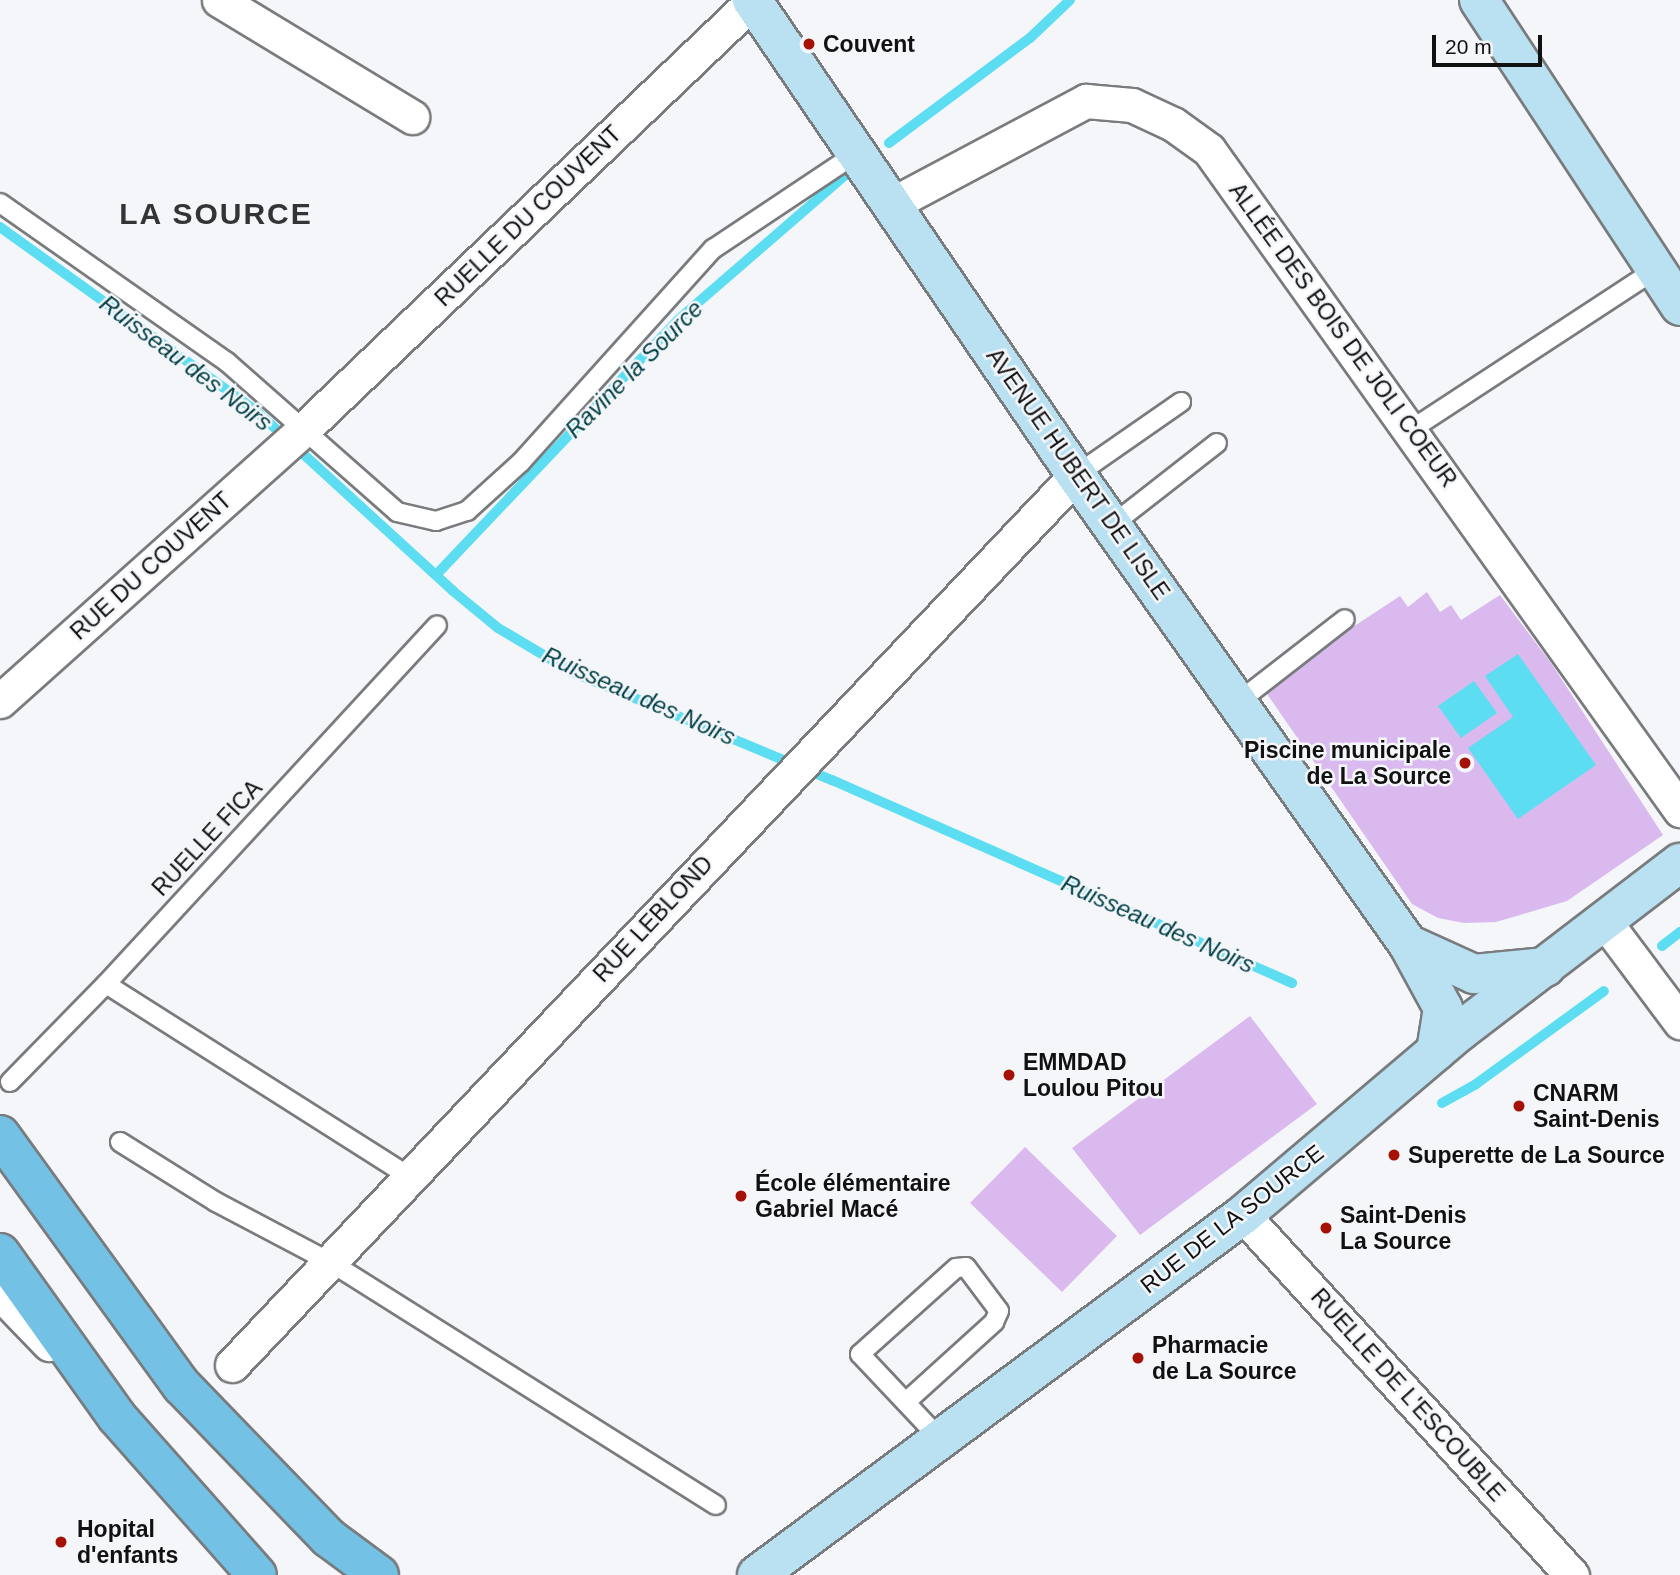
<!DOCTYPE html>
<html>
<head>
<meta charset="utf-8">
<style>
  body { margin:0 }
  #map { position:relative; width:1680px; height:1575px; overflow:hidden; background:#f4f6f9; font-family:Arial,sans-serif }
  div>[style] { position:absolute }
  .green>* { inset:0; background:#dabaee }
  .water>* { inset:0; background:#5cddf2 }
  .stream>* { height:10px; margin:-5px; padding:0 5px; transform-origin:5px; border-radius:5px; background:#5cddf2 }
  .roads { filter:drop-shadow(2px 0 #797b7d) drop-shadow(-2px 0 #797b7d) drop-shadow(0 2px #797b7d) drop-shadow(0 -2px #797b7d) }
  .lane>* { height:18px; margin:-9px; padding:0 9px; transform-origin:9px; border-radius:9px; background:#fff }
  .street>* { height:33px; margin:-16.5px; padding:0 16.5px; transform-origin:16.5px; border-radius:16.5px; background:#fff }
  .secondary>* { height:38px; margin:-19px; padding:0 19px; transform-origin:19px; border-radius:19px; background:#b9e1f2 }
  .primary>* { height:38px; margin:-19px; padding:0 19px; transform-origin:19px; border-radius:19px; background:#73c2e5 }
  .dots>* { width:19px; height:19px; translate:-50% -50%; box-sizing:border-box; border:4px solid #f4f6f9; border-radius:50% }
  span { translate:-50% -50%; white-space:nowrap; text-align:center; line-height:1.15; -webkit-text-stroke:5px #f4f6f9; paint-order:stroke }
  .poi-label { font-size:23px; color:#111112; font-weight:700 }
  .left { translate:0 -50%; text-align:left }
  .right { translate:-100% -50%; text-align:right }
  .street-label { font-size:23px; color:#111112 }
  .water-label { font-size:24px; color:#003f47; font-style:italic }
  .district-label { font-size:30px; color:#323436; font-weight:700; letter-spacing:2px }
  .scale { position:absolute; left:1432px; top:35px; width:110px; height:32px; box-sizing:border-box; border:4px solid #111112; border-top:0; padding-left:9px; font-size:21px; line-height:24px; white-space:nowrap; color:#111112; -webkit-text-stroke:5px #f4f6f9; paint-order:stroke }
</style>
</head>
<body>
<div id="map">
  <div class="green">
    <i style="clip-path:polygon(1427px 592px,1440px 612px,1451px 605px,1461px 620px,1500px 595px,1551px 663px,1663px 835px,1567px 901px,1496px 922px,1464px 923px,1438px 918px,1412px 904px,1265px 691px,1295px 665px,1400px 596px,1408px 607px)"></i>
    <i style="clip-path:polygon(1250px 1016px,1317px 1104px,1140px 1235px,1072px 1148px)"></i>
    <i style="clip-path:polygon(1025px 1147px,1117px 1236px,1062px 1292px,970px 1203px)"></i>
  </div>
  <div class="water">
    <i style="clip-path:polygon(1518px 654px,1596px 765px,1518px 819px,1468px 748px,1513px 717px,1485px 676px)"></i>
    <i style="clip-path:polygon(1474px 681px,1497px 713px,1461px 738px,1438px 706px)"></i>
  </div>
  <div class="stream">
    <i style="left:889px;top:143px;width:176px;rotate:-36.7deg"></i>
    <i style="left:1030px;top:38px;width:55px;rotate:-43.5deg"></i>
    <i style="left:0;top:227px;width:314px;rotate:35.7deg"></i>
    <i style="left:255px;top:410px;width:268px;rotate:42.4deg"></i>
    <i style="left:453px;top:591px;width:58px;rotate:39.4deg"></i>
    <i style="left:498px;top:628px;width:86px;rotate:30.7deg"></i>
    <i style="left:572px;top:672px;width:282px;rotate:22.6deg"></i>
    <i style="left:832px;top:780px;width:503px;rotate:23.81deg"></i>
    <i style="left:436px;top:575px;width:353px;rotate:-46.5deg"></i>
    <i style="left:679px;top:319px;width:220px;rotate:-40.9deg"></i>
    <i style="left:1662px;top:946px;width:23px;rotate:-38deg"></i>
    <i style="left:1442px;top:1103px;width:39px;rotate:-29deg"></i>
    <i style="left:1476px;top:1084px;width:158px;rotate:-36deg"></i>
  </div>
  <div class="roads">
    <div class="lane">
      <i style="left:0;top:203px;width:277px;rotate:35deg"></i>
      <i style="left:227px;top:362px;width:227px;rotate:41.4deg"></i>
      <i style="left:397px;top:512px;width:40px;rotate:13deg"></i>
      <i style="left:436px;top:521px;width:33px;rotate:-18deg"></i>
      <i style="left:467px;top:511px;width:73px;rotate:-42.2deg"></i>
      <i style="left:521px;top:462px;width:287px;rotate:-48deg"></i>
      <i style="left:713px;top:249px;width:173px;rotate:-33.7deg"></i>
      <i style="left:1412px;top:429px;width:290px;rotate:-33.2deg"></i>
      <i style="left:1076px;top:475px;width:128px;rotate:-34.8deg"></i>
      <i style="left:1112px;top:525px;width:133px;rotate:-38deg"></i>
      <i style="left:1238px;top:702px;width:135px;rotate:-37.8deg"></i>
      <i style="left:106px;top:984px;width:358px;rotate:32.4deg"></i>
      <i style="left:10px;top:1082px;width:137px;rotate:-45.6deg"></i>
      <i style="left:106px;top:984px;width:488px;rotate:-47.3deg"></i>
      <i style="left:120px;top:1142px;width:113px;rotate:32deg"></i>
      <i style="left:216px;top:1202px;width:129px;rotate:27.8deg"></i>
      <i style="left:330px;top:1262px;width:456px;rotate:32.2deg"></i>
      <i style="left:907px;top:1401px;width:118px;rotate:-42.2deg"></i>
      <i style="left:994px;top:1322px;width:12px;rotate:-66deg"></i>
      <i style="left:999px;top:1311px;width:55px;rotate:-126.9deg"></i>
      <i style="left:966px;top:1267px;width:10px;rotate:174deg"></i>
      <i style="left:956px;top:1268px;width:129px;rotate:138.1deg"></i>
      <i style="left:860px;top:1354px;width:118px;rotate:46.7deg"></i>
    </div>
    <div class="street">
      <i style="left:219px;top:0;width:226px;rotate:31.2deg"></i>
      <i style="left:892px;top:204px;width:220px;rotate:-28deg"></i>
      <i style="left:1086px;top:101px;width:46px;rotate:5deg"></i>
      <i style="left:1132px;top:105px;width:45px;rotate:24.9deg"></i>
      <i style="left:1173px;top:124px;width:44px;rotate:35.8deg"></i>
      <i style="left:1209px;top:150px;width:811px;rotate:54.49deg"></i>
      <i style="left:0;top:701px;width:405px;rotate:-41.8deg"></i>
      <i style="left:302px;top:431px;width:625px;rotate:-43.64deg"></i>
      <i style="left:1606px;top:923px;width:124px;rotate:53.2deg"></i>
      <i style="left:1243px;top:1215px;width:488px;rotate:47.6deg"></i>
      <i style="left:0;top:1293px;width:71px;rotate:46.1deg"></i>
      <i style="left:232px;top:1365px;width:1227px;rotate:-46.52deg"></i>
    </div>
    <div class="secondary">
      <i style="left:752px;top:0;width:575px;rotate:55.7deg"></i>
      <i style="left:1076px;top:475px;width:575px;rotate:54.71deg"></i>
      <i style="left:1408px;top:944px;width:73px;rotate:61.3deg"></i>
      <i style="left:1443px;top:1008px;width:44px;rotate:99.2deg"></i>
      <i style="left:1479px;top:0;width:366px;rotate:56.7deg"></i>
      <i style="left:1408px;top:944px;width:72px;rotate:24.4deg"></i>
      <i style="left:1474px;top:974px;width:72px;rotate:-5.6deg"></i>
      <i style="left:757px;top:1575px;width:605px;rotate:-36.53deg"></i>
      <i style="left:1243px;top:1215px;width:285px;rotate:-40.3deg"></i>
      <i style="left:1460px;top:1031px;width:277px;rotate:-37.4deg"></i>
    </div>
    <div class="primary">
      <i style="left:0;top:1135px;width:310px;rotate:54.1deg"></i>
      <i style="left:182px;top:1386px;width:211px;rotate:46deg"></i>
      <i style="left:329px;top:1538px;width:62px;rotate:36.5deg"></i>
      <i style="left:0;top:1253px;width:201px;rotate:54.5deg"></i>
      <i style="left:117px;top:1417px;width:211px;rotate:48.5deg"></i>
    </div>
  </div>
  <div class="dots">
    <i style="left:809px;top:44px;background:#a51105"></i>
    <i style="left:1465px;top:763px;background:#a51105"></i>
    <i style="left:1009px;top:1075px;background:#a51105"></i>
    <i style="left:1519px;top:1106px;background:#a51105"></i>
    <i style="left:1394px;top:1155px;background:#a51105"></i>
    <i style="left:741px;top:1196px;background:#a51105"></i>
    <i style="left:1326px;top:1228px;background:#a51105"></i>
    <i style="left:1138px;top:1358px;background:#a51105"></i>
    <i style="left:61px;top:1542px;background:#a51105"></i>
  </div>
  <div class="poi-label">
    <span class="left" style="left:823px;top:44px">Couvent</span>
    <span class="right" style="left:1451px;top:763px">Piscine municipale<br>de La Source</span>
    <span class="left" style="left:1023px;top:1075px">EMMDAD<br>Loulou Pitou</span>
    <span class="left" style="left:1533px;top:1106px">CNARM<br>Saint-Denis</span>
    <span class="left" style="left:1408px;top:1155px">Superette de La Source</span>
    <span class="left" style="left:755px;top:1196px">École élémentaire<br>Gabriel Macé</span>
    <span class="left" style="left:1340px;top:1228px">Saint-Denis<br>La Source</span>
    <span class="left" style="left:1152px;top:1358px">Pharmacie<br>de La Source</span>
    <span class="left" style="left:77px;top:1542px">Hopital<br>d'enfants</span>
  </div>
  <div class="street-label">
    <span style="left:528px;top:216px;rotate:-44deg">RUELLE DU COUVENT</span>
    <span style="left:1343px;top:335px;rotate:54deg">ALLÉE DES BOIS DE JOLI COEUR</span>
    <span style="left:1078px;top:474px;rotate:55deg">AVENUE HUBERT DE LISLE</span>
    <span style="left:151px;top:566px;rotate:-42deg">RUE DU COUVENT</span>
    <span style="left:207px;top:838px;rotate:-47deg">RUELLE FICA</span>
    <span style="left:653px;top:919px;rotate:-47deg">RUE LEBLOND</span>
    <span style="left:1232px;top:1219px;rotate:-38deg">RUE DE LA SOURCE</span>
    <span style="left:1408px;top:1395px;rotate:48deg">RUELLE DE L'ESCOUBLE</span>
  </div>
  <div class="water-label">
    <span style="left:186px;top:363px;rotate:37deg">Ruisseau des Noirs</span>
    <span style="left:634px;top:369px;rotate:-45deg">Ravine la Source</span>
    <span style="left:639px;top:696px;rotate:24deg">Ruisseau des Noirs</span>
    <span style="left:1158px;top:924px;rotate:24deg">Ruisseau des Noirs</span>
  </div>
  <div class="district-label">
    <span style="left:216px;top:214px">LA SOURCE</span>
  </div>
  <div class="scale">20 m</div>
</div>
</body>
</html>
